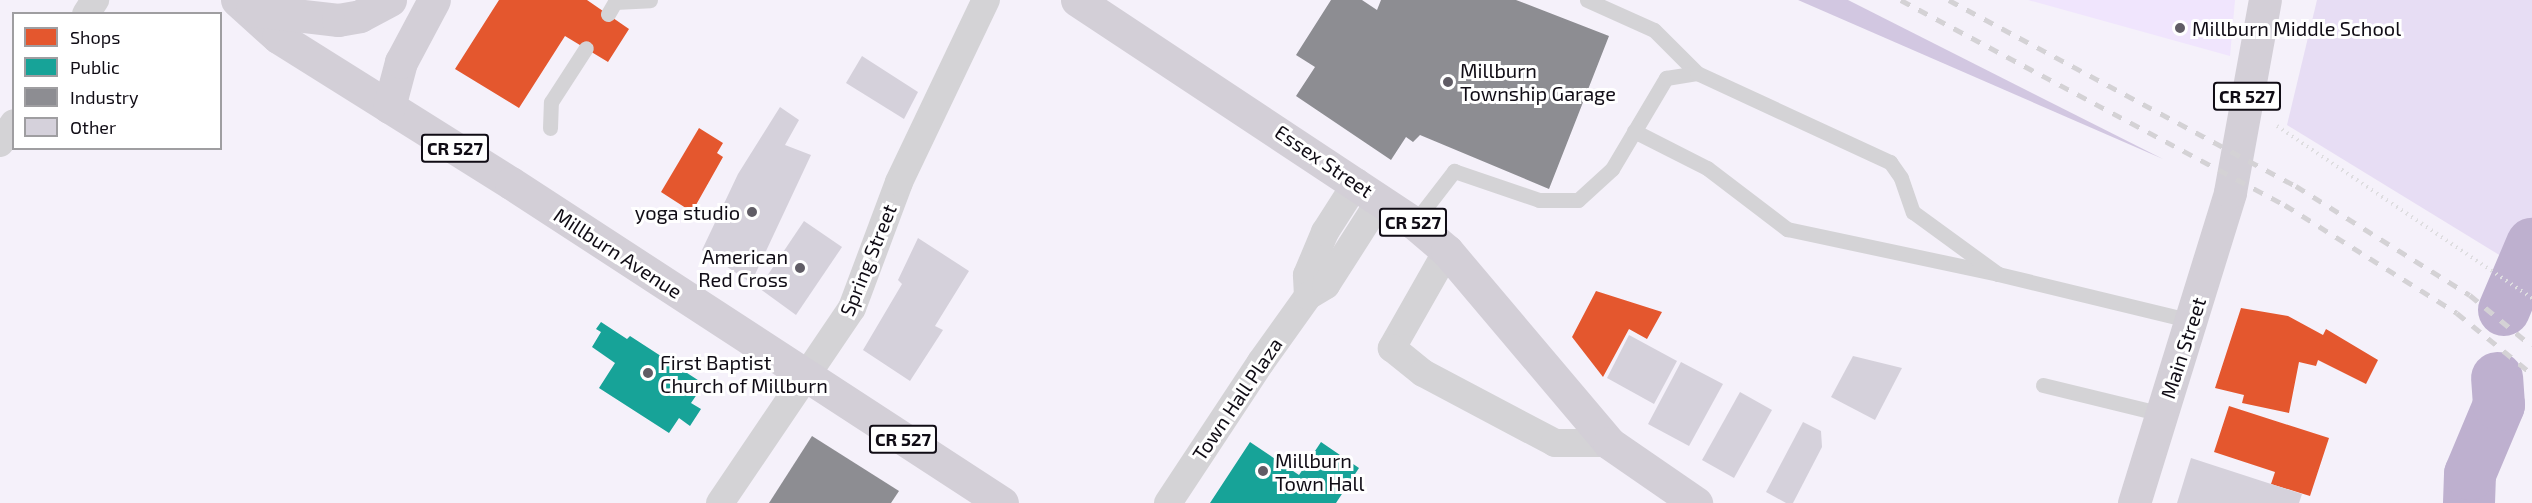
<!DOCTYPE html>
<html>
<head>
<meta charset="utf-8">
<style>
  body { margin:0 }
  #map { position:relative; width:2532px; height:503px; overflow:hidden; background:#f5f1fa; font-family:"Exo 2",sans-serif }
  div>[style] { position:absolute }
  .built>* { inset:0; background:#f0e5fd }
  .green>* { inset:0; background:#e7ddf4 }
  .forest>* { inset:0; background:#d2c7e1 }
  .shops>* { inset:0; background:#e4572e }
  .public>* { inset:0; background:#17a398 }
  .industry>* { inset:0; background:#8d8d92 }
  .river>* { height:52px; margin:-26px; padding:0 26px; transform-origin:26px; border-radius:26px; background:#beb0cf }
  .building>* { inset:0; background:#d5d1db }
  .path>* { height:4px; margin-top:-2px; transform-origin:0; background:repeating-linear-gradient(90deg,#dedde0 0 1.5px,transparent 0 6px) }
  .lane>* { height:15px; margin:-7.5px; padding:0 7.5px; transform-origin:7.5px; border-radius:7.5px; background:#d4d3d6 }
  .street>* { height:28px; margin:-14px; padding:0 14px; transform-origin:14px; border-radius:14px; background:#d4d3d6 }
  .primary>* { height:33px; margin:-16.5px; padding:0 16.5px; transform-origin:16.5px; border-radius:16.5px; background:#d3cfd7 }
  .rail>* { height:4.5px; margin-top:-2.25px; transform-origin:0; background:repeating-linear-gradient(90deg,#d4d2d5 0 10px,transparent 0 20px) }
  .dots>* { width:16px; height:16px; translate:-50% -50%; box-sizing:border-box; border:3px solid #fff; border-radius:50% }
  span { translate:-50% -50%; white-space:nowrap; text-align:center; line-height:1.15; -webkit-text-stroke:6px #fff; paint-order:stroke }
  .shield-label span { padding:2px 4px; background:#fff; border:2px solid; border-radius:4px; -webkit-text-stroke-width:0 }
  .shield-label { font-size:18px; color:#100c15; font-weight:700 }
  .poi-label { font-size:20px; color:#100c15 }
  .left { translate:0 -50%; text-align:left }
  .right { translate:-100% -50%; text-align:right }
  .street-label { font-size:20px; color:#100c15 }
  .legend { position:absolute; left:12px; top:12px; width:210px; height:138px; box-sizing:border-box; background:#fff; border:2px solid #9f9ea1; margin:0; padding:8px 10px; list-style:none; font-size:18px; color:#100c15 }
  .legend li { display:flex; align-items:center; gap:12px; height:30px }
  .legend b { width:30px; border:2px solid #9f9ea1 }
</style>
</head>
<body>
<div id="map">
  <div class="built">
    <i style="clip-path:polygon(2028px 0,2235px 0,2230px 56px)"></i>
  </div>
  <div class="green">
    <i style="clip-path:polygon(2317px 0,2532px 0,2532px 275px,2287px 125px)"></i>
  </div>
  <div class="forest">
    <i style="clip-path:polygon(1798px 0,1848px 0,2163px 159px)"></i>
  </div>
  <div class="shops">
    <i style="clip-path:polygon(499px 0,587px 0,629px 29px,608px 62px,565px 36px,519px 108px,455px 69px)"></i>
    <i style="clip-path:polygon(699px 128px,723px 143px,717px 153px,723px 157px,692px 212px,661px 192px)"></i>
    <i style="clip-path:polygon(1596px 291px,1662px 312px,1647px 339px,1629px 329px,1603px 377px,1572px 337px)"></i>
    <i style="clip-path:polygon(2241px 308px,2288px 316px,2323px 335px,2326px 329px,2378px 360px,2366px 384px,2318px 360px,2316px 366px,2299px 362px,2289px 413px,2242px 403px,2244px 395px,2215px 388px)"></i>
    <i style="clip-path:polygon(2229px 406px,2329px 438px,2310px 496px,2271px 484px,2275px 472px,2214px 452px)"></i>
  </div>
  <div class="public">
    <i style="clip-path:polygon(601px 322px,627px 339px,630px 336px,704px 384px,691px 403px,701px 409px,690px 426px,679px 418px,669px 433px,599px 388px,615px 363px,592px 347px,601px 332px,596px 329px)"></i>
    <i style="clip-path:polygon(1250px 442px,1299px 475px,1321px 442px,1359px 468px,1336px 503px,1210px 503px)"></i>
  </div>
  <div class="industry">
    <i style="clip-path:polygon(1331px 0,1362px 0,1377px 10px,1381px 0,1516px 0,1609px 36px,1549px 189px,1420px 135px,1413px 142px,1406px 137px,1391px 160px,1296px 96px,1315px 67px,1296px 55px)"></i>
    <i style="clip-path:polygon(812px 436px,899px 491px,891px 503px,769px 503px)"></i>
  </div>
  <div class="river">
    <i style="left:2504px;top:310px;width:72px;rotate:-67deg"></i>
    <i style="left:2469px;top:503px;width:29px;rotate:-88deg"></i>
    <i style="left:2470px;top:474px;width:75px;rotate:-67.2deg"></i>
    <i style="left:2499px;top:405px;width:27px;rotate:-94deg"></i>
  </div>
  <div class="building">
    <i style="clip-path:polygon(862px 56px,918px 92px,904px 119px,846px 83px)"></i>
    <i style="clip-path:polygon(780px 107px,799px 120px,785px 145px,811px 155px,751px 283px,702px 250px,738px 174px)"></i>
    <i style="clip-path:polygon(804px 221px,842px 247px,796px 315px,759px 288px)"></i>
    <i style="clip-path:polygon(918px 238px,969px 271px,935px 326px,943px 330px,910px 381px,863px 350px,902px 284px,898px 280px)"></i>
    <i style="clip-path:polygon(1629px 335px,1677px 361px,1654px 404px,1607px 378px)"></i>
    <i style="clip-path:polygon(1853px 356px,1902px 368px,1875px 420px,1831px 397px)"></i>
    <i style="clip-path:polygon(1681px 362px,1723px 384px,1689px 446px,1648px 424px)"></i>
    <i style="clip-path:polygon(1740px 392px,1772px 410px,1734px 478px,1702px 460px)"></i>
    <i style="clip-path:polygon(1803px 422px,1821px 431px,1822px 447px,1793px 503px,1786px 503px,1766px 492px)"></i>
    <i style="clip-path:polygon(2191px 458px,2302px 494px,2299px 503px,2177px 503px)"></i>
  </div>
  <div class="path">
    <i style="left:2277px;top:126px;width:308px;rotate:34deg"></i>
  </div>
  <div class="lane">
    <i style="left:1587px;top:0;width:73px;rotate:24.1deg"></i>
    <i style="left:1654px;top:30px;width:61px;rotate:45deg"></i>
    <i style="left:608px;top:14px;width:14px;rotate:-60deg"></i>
    <i style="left:615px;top:2px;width:35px;rotate:-3deg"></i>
    <i style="left:550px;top:128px;width:26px;rotate:-88deg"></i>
    <i style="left:551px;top:102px;width:64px;rotate:-57.1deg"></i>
    <i style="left:1634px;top:131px;width:82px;rotate:26.9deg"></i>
    <i style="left:1707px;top:168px;width:101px;rotate:37.3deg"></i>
    <i style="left:1787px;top:229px;width:216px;rotate:12deg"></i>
    <i style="left:1998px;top:274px;width:200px;rotate:13.6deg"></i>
    <i style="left:1414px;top:223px;width:66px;rotate:-52.4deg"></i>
    <i style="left:1454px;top:171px;width:90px;rotate:18.8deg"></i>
    <i style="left:1539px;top:200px;width:39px"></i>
    <i style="left:1578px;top:200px;width:46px;rotate:-42.4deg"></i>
    <i style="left:1612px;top:169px;width:106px;rotate:-59.3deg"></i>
    <i style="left:1666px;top:78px;width:31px;rotate:-9deg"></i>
    <i style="left:1697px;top:73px;width:213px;rotate:24.8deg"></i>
    <i style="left:1890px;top:162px;width:19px;rotate:55deg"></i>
    <i style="left:1901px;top:178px;width:36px;rotate:71deg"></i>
    <i style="left:1913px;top:212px;width:105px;rotate:36.1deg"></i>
    <i style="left:2043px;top:385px;width:122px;rotate:13.7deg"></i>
  </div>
  <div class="street">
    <i style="left:86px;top:14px;width:17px;rotate:-57deg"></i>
    <i style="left:0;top:143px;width:24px;rotate:-55deg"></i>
    <i style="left:1447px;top:251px;width:112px;rotate:119.6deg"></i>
    <i style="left:1392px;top:348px;width:40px;rotate:39deg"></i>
    <i style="left:1423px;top:373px;width:149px;rotate:27.9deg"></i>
    <i style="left:1555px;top:443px;width:54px"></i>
    <i style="left:1308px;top:296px;width:21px;rotate:-93deg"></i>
    <i style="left:1307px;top:275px;width:47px;rotate:-67.3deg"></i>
    <i style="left:1325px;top:232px;width:59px;rotate:-57.4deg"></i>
    <i style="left:720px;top:503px;width:235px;rotate:-55.9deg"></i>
    <i style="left:852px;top:308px;width:134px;rotate:-69.5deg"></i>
    <i style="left:899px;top:182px;width:202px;rotate:-64.5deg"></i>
    <i style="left:1168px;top:503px;width:169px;rotate:-56.6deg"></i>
    <i style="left:1261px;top:362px;width:81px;rotate:-54.5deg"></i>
    <i style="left:1308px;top:296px;width:21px;rotate:-31deg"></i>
    <i style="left:1326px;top:285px;width:102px;rotate:-57.4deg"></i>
  </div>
  <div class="primary">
    <i style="left:237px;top:0;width:55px;rotate:42.1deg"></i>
    <i style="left:278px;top:37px;width:275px;rotate:32.1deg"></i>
    <i style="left:511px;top:183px;width:586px;rotate:33.09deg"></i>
    <i style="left:1077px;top:0;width:404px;rotate:33.5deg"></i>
    <i style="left:1414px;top:223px;width:43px;rotate:40.3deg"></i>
    <i style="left:1447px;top:251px;width:251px;rotate:49.8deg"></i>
    <i style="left:1609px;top:443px;width:106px;rotate:34.6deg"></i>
    <i style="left:252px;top:10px;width:87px;rotate:6.6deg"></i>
    <i style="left:338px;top:20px;width:22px;rotate:-10deg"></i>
    <i style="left:360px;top:16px;width:34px;rotate:-28deg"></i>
    <i style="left:389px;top:107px;width:47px;rotate:-75.1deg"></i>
    <i style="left:401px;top:62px;width:70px;rotate:-62deg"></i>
    <i style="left:2134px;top:503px;width:325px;rotate:-72.8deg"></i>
    <i style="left:2230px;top:192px;width:195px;rotate:-79.7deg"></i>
  </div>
  <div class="rail">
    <i style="left:1901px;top:0;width:435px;rotate:28.1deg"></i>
    <i style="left:2285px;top:205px;width:203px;rotate:32.1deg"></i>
    <i style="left:2457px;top:313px;width:97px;rotate:39.1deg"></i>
    <i style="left:1949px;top:0;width:394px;rotate:28.2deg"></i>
    <i style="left:2296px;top:186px;width:205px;rotate:32.1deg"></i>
    <i style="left:2470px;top:295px;width:80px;rotate:39.4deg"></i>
  </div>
  <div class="dots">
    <i style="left:2180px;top:28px;background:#605c65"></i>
    <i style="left:1448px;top:82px;background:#605c65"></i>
    <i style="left:752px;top:212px;background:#605c65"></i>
    <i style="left:800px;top:268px;background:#605c65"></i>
    <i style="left:648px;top:373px;background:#605c65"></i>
    <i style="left:1263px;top:471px;background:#605c65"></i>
  </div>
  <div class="shield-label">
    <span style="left:2247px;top:96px">CR 527</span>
    <span style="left:455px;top:148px">CR 527</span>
    <span style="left:1413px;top:222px">CR 527</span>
    <span style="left:903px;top:439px">CR 527</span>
  </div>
  <div class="poi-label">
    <span class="left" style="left:2192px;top:28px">Millburn Middle School</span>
    <span class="left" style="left:1460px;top:82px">Millburn<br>Township Garage</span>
    <span class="right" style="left:740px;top:212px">yoga studio</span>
    <span class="right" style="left:788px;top:268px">American<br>Red Cross</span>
    <span class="left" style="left:660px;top:374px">First Baptist<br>Church of Millburn</span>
    <span class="left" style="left:1275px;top:472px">Millburn<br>Town Hall</span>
  </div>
  <div class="street-label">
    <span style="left:1324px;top:161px;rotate:34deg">Essex Street</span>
    <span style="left:618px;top:253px;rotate:33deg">Millburn Avenue</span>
    <span style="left:868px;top:260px;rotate:-68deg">Spring Street</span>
    <span style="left:2183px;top:348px;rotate:-72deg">Main Street</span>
    <span style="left:1237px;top:399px;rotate:-56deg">Town Hall Plaza</span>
  </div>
  <ul class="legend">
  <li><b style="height:16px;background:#e4572e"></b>Shops</li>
  <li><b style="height:16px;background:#17a398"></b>Public</li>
  <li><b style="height:16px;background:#8d8d92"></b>Industry</li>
  <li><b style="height:16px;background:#d5d1db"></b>Other</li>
  </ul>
</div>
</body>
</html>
